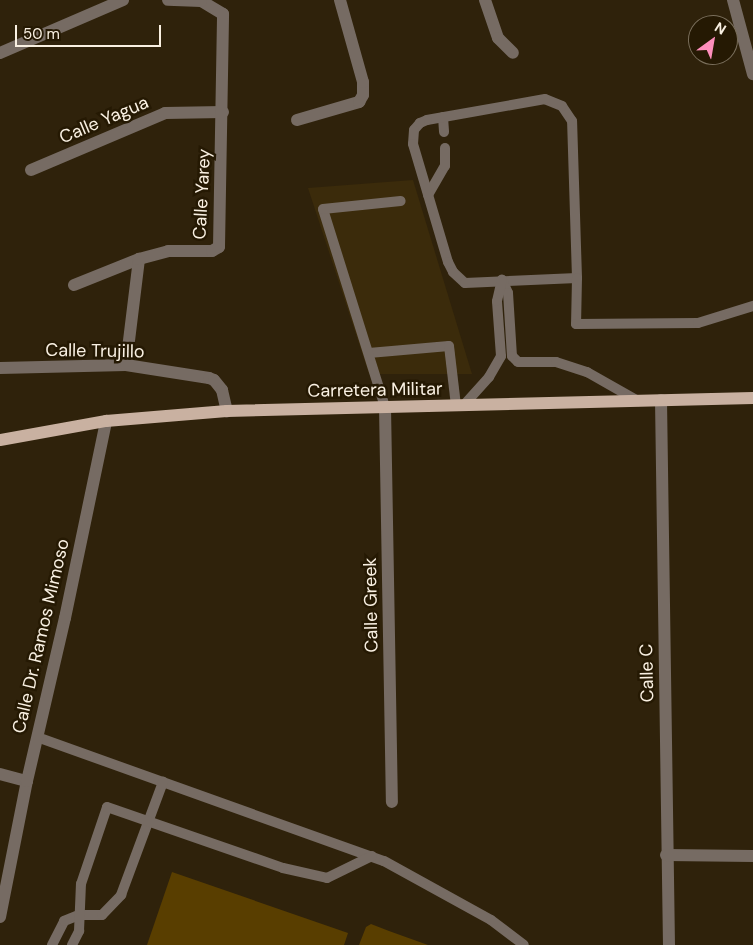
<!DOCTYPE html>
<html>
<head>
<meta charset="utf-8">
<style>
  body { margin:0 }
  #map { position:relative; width:753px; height:945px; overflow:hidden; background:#2f220b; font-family:"DM Sans",sans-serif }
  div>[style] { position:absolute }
  .built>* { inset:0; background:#3b2b0b }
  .green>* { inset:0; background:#593e00 }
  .service>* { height:10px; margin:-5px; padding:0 5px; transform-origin:5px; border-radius:5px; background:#766b63 }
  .minor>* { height:12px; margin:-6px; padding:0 6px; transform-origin:6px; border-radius:6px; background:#766b63 }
  .primary>* { height:12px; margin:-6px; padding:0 6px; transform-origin:6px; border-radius:6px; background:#c9b1a1 }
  span { translate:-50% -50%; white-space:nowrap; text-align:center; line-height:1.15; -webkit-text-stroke:5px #251903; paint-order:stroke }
  .street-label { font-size:18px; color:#f9f0e2 }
  .north { position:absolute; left:688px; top:15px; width:50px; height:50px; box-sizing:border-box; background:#251903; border:1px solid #7a6f5c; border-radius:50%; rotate:32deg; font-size:14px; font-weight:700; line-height:20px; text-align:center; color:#f9f0e2 }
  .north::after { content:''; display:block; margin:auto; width:18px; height:22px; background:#fe8ebc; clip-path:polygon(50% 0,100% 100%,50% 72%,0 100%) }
  .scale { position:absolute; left:15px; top:25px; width:146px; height:22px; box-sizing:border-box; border:2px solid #f9f0e2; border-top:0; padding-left:6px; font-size:15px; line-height:18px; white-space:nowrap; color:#f9f0e2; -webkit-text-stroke:4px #251903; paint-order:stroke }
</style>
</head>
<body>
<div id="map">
  <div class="built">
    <i style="clip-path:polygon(413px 180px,472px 374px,369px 374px,308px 188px)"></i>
  </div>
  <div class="green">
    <i style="clip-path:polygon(172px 872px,348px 933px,344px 945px,147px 945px)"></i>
    <i style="clip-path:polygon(371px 924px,389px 931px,428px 945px,359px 945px,366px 927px)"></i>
  </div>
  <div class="service">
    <i style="left:443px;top:117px;width:15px;rotate:86deg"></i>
    <i style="left:428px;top:195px;width:34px;rotate:-60deg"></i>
    <i style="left:445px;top:166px;width:18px;rotate:-90deg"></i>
    <i style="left:577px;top:278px;width:157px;rotate:-91.8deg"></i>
    <i style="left:572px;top:121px;width:18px;rotate:-124deg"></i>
    <i style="left:562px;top:106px;width:18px;rotate:-158deg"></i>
    <i style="left:545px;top:99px;width:120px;rotate:169.9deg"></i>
    <i style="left:427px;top:120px;width:8px;rotate:157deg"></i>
    <i style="left:420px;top:123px;width:9px;rotate:131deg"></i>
    <i style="left:414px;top:130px;width:14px;rotate:94deg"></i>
    <i style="left:413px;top:144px;width:123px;rotate:73.5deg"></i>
    <i style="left:448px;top:262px;width:11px;rotate:63deg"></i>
    <i style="left:453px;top:272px;width:16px;rotate:43deg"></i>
    <i style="left:465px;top:283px;width:112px;rotate:-2.6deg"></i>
    <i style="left:577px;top:278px;width:46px;rotate:91.2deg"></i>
    <i style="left:576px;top:324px;width:122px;rotate:-0.5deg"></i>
    <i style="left:698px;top:323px;width:58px;rotate:-17.2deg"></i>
    <i style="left:502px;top:280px;width:14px;rotate:65deg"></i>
    <i style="left:508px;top:293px;width:63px;rotate:86.4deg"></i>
    <i style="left:512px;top:356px;width:8px;rotate:45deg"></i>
    <i style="left:518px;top:362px;width:38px"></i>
    <i style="left:556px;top:362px;width:33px;rotate:18deg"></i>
    <i style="left:587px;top:372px;width:59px;rotate:29.6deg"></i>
    <i style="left:369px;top:353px;width:80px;rotate:-5deg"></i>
    <i style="left:449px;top:346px;width:60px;rotate:83.3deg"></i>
    <i style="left:463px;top:406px;width:39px;rotate:-48deg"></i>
    <i style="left:489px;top:377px;width:24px;rotate:-60deg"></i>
    <i style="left:501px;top:356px;width:55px;rotate:-94.2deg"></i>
    <i style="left:497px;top:301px;width:22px;rotate:-77deg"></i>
    <i style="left:385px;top:407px;width:207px;rotate:-107.4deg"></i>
    <i style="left:323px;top:209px;width:78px;rotate:-5.9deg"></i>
    <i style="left:37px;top:737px;width:368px;rotate:19.7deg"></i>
    <i style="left:384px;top:861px;width:122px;rotate:28.9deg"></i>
    <i style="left:491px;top:920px;width:41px;rotate:37.1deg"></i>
    <i style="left:52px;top:945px;width:27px;rotate:-63deg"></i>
    <i style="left:64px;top:921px;width:16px;rotate:-22deg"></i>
    <i style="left:79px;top:915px;width:23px"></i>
    <i style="left:102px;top:915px;width:28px;rotate:-46deg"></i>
    <i style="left:121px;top:895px;width:121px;rotate:-69.6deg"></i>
    <i style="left:72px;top:945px;width:16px;rotate:-63deg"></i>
    <i style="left:79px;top:931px;width:47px;rotate:-87.6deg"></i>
    <i style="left:81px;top:884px;width:81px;rotate:-71.3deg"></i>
    <i style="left:107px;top:807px;width:186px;rotate:19.1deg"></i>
    <i style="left:283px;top:868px;width:45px;rotate:12.8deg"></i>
    <i style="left:327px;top:878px;width:50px;rotate:-26.1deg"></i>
  </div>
  <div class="minor">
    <i style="left:485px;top:0;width:40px;rotate:71.1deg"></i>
    <i style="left:498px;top:38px;width:21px;rotate:45deg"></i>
    <i style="left:733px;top:0;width:77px;rotate:74.9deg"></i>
    <i style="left:0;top:53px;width:134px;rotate:-23.3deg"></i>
    <i style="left:297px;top:120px;width:65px;rotate:-16.2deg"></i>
    <i style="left:359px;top:102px;width:8px;rotate:-60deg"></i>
    <i style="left:363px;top:95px;width:13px;rotate:-90deg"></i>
    <i style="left:363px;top:82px;width:85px;rotate:-105.7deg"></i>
    <i style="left:31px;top:170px;width:146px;rotate:-23deg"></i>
    <i style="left:165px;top:113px;width:58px;rotate:-1deg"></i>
    <i style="left:74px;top:285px;width:70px;rotate:-21.8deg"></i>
    <i style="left:126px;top:365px;width:107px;rotate:-83deg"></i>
    <i style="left:139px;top:259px;width:30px;rotate:-15deg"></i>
    <i style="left:168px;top:251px;width:44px"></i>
    <i style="left:212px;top:251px;width:8px;rotate:-30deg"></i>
    <i style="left:219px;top:247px;width:233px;rotate:-89deg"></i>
    <i style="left:223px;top:14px;width:26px;rotate:-149deg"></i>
    <i style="left:201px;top:1px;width:33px;rotate:-178deg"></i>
    <i style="left:0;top:368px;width:126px;rotate:-1.4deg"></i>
    <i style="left:126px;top:365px;width:84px;rotate:8.9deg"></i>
    <i style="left:209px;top:378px;width:5px;rotate:22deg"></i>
    <i style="left:214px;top:380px;width:13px;rotate:51deg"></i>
    <i style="left:222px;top:390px;width:22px;rotate:77deg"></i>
    <i style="left:661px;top:400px;width:545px;rotate:89.16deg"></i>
    <i style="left:385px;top:407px;width:395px;rotate:89deg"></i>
    <i style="left:0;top:774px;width:28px;rotate:15deg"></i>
    <i style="left:666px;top:855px;width:87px;rotate:0.7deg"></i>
    <i style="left:0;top:917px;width:139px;rotate:-78.8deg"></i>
    <i style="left:27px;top:781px;width:167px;rotate:-76.9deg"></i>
    <i style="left:65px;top:618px;width:201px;rotate:-78.2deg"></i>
  </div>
  <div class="primary">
    <i style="left:0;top:440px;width:108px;rotate:-10.2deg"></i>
    <i style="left:106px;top:421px;width:121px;rotate:-4.7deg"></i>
    <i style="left:227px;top:411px;width:526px;rotate:-1.42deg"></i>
  </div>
  <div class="street-label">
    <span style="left:104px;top:120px;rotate:-23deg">Calle Yagua</span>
    <span style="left:202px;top:194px;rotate:-87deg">Calle Yarey</span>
    <span style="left:95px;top:351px;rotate:1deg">Calle Trujillo</span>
    <span style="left:375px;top:390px;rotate:-1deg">Carretera Militar</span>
    <span style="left:371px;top:605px;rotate:-91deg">Calle Greek</span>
    <span style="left:41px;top:636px;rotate:-77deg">Calle Dr. Ramos Mimoso</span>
    <span style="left:647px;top:673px;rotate:-91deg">Calle C</span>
  </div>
  <div class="north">N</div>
  <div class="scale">50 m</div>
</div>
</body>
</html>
